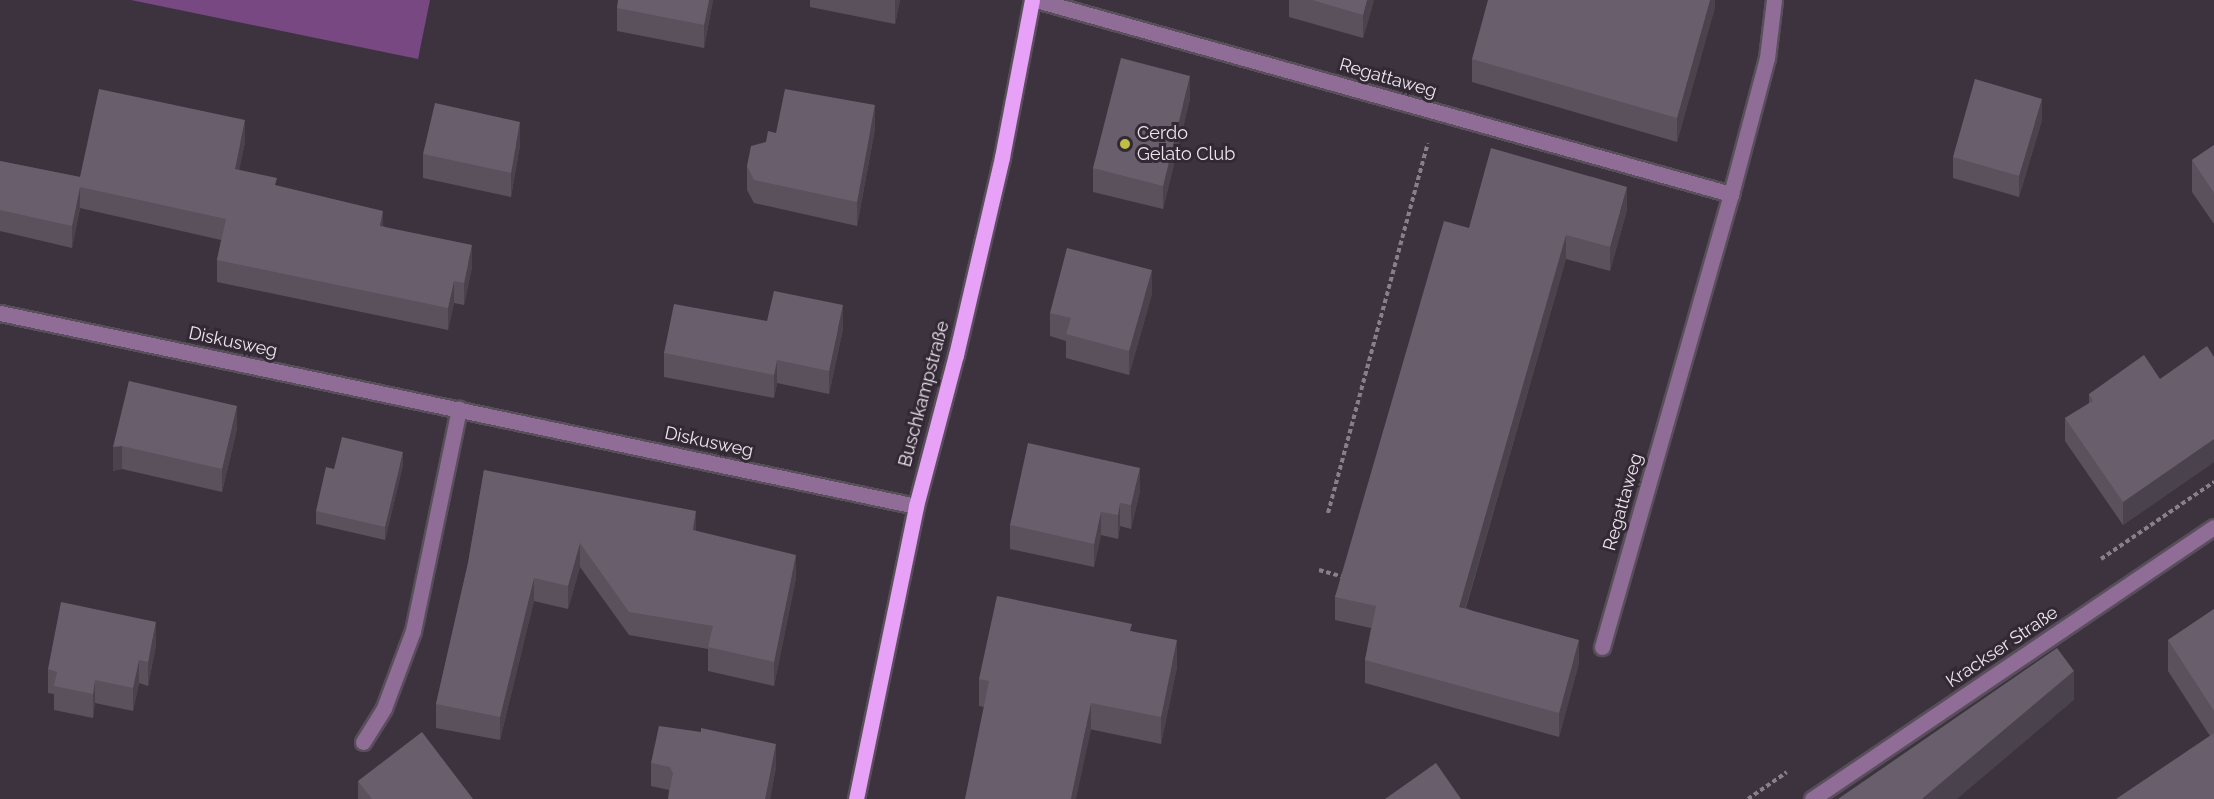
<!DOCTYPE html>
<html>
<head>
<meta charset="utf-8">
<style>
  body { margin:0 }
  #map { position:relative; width:2214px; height:799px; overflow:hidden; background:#3d333f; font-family:Raleway,sans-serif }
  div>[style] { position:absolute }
  .forest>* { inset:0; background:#774881 }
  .path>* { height:4px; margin-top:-2px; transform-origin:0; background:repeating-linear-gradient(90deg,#887f89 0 4.5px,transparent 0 7.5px) }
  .roads { filter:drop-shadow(2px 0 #594f5b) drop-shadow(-2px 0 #594f5b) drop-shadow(0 2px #594f5b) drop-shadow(0 -2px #594f5b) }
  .minor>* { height:15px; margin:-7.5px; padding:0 7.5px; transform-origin:7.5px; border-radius:7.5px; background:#8f6d97 }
  .major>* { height:15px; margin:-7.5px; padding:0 7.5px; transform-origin:7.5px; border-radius:7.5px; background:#e7a1f7 }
  .wall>* { inset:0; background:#5a515d }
  .shaded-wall>* { inset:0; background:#4a424c }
  .building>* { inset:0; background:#695e6c }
  .dots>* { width:16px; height:16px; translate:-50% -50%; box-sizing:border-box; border:3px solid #322935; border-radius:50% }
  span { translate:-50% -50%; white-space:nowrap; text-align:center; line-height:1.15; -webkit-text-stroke:6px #322935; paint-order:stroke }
  .street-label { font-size:18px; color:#ece5ed }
  .poi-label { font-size:18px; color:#ece5ed }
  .left { translate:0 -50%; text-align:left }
</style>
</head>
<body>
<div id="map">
  <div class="forest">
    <i style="clip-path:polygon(131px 0,430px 0,418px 59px)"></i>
  </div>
  <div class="path">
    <i style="left:1328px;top:513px;width:383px;rotate:-74.9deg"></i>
    <i style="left:2101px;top:559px;width:137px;rotate:-34.3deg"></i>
    <i style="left:1319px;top:570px;width:26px;rotate:16deg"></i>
    <i style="left:1748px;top:799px;width:47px;rotate:-34.7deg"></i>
  </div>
  <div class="roads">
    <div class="minor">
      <i style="left:1036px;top:0;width:722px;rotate:15.6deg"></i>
      <i style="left:0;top:313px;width:936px;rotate:11.9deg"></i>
      <i style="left:1602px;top:647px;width:471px;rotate:-74.1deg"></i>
      <i style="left:1731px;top:194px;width:141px;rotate:-75.2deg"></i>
      <i style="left:1767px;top:58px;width:58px;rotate:-83.1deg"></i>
      <i style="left:363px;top:742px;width:40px;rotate:-58deg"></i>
      <i style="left:384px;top:708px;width:82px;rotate:-69.4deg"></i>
      <i style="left:413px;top:631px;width:227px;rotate:-78.3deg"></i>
      <i style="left:1812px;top:799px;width:485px;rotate:-34.1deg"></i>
    </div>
    <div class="major">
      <i style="left:856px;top:799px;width:299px;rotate:-78.4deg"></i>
      <i style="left:916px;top:506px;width:156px;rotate:-75.2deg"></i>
      <i style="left:956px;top:355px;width:203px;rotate:-76.9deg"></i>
      <i style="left:1002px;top:157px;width:160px;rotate:-79.2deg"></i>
    </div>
  </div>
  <div class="wall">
    <i style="clip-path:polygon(713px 0,704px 48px,617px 31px,617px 8px)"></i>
    <i style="clip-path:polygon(810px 0,900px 0,895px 24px,810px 7px)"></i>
    <i style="clip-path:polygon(1289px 0,1374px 0,1363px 38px,1289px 17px)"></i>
    <i style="clip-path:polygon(1715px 0,1715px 7px,1677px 142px,1472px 82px,1472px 59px)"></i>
    <i style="clip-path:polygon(1190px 99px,1163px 209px,1093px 192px,1093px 168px)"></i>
    <i style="clip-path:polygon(2042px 120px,2019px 197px,1953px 178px,1953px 157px)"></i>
    <i style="clip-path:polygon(875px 129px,857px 226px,754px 203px,747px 190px,747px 166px,766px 142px,776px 133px)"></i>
    <i style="clip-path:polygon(245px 142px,239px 170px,277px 186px,383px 226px,472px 267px,464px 305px,454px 303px,448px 330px,217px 282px,217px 260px,221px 240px,80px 208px,72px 248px,0 231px,0 161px,80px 177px)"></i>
    <i style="clip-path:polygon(520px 145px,511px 197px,423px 178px,423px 154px)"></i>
    <i style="clip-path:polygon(2214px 145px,2214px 224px,2192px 192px,2192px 160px)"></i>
    <i style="clip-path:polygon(1627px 210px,1610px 271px,1566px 259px,1466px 608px,1579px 663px,1559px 737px,1365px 683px,1365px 660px,1371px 628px,1335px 620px,1335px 597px,1469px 228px)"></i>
    <i style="clip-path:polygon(1152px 294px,1129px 375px,1066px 358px,1066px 341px,1050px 336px,1050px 313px)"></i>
    <i style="clip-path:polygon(767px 321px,843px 329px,829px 394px,777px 383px,774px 398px,664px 377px,664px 353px)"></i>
    <i style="clip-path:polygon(2214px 357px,2214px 462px,2123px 525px,2065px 441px,2065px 418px,2089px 403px,2089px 394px,2160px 379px)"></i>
    <i style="clip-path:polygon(129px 381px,237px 429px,222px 492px,122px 469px,113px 471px)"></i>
    <i style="clip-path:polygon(403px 465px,385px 540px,316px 524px,316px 511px,334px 469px)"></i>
    <i style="clip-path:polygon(484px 470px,696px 531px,796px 578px,774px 686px,708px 671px,708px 649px,629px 635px,580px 567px,568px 609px,534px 601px,500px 740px,436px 728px,436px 704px,468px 563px)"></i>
    <i style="clip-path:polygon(1140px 491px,1131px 529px,1120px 526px,1118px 539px,1101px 535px,1094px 567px,1010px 549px,1010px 525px)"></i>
    <i style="clip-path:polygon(2214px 609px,2214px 799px,2210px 736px,2168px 671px,2168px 640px)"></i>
    <i style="clip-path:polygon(1132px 631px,1177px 667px,1161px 744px,979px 706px,979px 679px)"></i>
    <i style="clip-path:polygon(156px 645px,148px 686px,139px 683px,133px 711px,95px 703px,93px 718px,54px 710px,54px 694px,48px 693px,48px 669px)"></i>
    <i style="clip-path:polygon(651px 763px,776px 767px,770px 799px,668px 799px,669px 790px,651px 786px)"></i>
    <i style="clip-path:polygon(358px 781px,473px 799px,358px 799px)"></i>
  </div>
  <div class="shaded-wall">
    <i style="clip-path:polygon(709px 0,713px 0,704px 48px,704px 25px)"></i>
    <i style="clip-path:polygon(895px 0,900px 0,895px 24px)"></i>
    <i style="clip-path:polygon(1367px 0,1374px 0,1363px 38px,1363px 15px)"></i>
    <i style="clip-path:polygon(1710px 0,1715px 0,1715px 7px,1677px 142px,1677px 118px)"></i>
    <i style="clip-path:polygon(1190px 76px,1190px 99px,1163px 209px,1163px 186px)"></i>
    <i style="clip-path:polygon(2042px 99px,2042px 120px,2019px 197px,2019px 176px)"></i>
    <i style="clip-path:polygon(875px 105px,875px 129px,857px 226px,857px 202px)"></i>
    <i style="clip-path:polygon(245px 120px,245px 142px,235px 191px,235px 169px)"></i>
    <i style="clip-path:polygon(520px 122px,520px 145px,511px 197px,511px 173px)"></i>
    <i style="clip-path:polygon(80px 187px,80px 208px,72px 248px,72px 226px)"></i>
    <i style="clip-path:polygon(1627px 187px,1627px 210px,1610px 271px,1610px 247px)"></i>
    <i style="clip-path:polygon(383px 211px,383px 232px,380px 226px)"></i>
    <i style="clip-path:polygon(1566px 235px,1566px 259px,1459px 630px,1459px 607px)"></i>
    <i style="clip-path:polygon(472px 245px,472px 267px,464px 305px,464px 283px)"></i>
    <i style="clip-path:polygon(1152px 270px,1152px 294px,1129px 375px,1129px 351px)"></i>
    <i style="clip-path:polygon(454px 281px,454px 303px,448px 330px,448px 308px)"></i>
    <i style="clip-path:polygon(843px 305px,843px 329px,829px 394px,829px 371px)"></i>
    <i style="clip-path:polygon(777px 360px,777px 383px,774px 398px,774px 375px)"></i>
    <i style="clip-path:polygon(237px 406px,237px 429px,222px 492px,222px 469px)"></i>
    <i style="clip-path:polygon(2214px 439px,2214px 462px,2123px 525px,2123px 502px)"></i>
    <i style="clip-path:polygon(122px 446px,122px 469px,113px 471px,113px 447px)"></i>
    <i style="clip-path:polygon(403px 452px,403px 465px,385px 540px,385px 527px)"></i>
    <i style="clip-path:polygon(1140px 468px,1140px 491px,1131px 529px,1131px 505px)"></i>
    <i style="clip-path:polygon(1120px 503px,1120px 526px,1118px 539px,1118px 515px)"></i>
    <i style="clip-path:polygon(696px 511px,696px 535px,693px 530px)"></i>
    <i style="clip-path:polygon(1101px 512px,1101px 535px,1094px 567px,1094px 544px)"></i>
    <i style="clip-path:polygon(580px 543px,580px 567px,568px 609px,568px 586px)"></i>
    <i style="clip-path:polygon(796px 555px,796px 578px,774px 686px,774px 662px)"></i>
    <i style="clip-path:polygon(534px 578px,534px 601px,500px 740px,500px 717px)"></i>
    <i style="clip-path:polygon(156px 622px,156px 645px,148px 686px,148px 662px)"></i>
    <i style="clip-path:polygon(1177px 640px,1177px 667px,1161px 744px,1161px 717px)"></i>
    <i style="clip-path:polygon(1579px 640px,1579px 663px,1559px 737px,1559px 713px)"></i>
    <i style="clip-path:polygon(139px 660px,139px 683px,133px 711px,133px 688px)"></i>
    <i style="clip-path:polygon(2074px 671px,2074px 700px,1957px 799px,1922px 799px)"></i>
    <i style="clip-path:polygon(95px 680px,95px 703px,93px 718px,93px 694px)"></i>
    <i style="clip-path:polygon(1091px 703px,1091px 730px,1076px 799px,1071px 799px)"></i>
    <i style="clip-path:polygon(776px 744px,776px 767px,770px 799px,765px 799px)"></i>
  </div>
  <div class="building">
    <i style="clip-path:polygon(618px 0,709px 0,704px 25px,617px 8px)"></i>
    <i style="clip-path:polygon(1312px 0,1367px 0,1363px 15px)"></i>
    <i style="clip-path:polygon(1488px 0,1710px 0,1677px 118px,1472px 59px)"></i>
    <i style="clip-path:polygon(1121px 58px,1190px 76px,1163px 186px,1093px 168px)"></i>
    <i style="clip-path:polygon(1975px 79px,2042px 99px,2019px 176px,1953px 157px)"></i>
    <i style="clip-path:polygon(99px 89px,245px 120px,235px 169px,277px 178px,275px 185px,383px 211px,380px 226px,472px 245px,464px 283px,454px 281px,448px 308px,217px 260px,226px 219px,80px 187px,72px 226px,0 210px,0 161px,80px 177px)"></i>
    <i style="clip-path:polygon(785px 89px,875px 105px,857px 202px,754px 180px,747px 166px,751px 146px,766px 142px,768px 131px,776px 133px)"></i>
    <i style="clip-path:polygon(435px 103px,520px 122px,511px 173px,423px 154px)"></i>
    <i style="clip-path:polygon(2214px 145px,2214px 193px,2192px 160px)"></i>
    <i style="clip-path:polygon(1491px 148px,1627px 187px,1610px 247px,1566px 235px,1459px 607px,1579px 640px,1559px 713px,1365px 660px,1376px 606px,1335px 597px,1444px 221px,1469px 228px)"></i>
    <i style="clip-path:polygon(1067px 248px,1152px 270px,1129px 351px,1066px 334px,1071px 318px,1050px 313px)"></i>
    <i style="clip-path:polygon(774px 291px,843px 305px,829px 371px,777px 360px,774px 375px,664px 353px,674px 304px,767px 321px)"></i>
    <i style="clip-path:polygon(2207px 346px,2214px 357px,2214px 439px,2123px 502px,2065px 418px,2093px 401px,2089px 394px,2144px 355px,2160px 379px)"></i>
    <i style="clip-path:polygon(129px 381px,237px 406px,222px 469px,122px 446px,113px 447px)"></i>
    <i style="clip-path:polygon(342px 437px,403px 452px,385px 527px,316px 511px,326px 467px,334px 469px)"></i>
    <i style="clip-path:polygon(1028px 443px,1140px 468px,1131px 505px,1120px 503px,1118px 515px,1101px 512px,1094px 544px,1010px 525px)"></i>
    <i style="clip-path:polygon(484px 470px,696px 511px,693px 530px,796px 555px,774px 662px,708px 647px,713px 626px,629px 612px,580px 543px,568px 586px,534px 578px,500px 717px,436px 704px,468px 563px)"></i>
    <i style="clip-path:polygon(997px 596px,1132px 624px,1130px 631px,1177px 640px,1161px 717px,1091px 703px,1071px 799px,965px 799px,989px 681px,979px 679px)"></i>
    <i style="clip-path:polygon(61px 602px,156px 622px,148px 662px,139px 660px,133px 688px,95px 680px,93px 694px,54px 686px,57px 672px,48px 669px)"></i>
    <i style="clip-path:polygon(2214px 609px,2214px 711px,2168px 640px)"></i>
    <i style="clip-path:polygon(2057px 648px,2074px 671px,1922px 799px,1838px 799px)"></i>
    <i style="clip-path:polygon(659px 726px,701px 732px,701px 728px,776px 744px,765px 799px,668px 799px,673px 773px,670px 767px,651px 763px)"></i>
    <i style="clip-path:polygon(422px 732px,473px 799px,372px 799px,358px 781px)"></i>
    <i style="clip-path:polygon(2214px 733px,2214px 799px,2116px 799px)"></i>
    <i style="clip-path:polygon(1436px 763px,1461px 799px,1385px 799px)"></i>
  </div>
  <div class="dots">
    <i style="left:1125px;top:144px;background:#bebf42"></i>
  </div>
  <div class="street-label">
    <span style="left:1388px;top:78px;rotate:16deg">Regattaweg</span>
    <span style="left:233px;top:342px;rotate:12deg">Diskusweg</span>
    <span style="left:924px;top:394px;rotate:-75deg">Buschkampstraße</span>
    <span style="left:709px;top:442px;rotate:12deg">Diskusweg</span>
    <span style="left:1623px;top:502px;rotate:-74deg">Regattaweg</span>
    <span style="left:2002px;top:647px;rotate:-34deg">Krackser Straße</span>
  </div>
  <div class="poi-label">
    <span class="left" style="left:1137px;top:144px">Cerdo<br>Gelato Club</span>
  </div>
</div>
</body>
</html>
